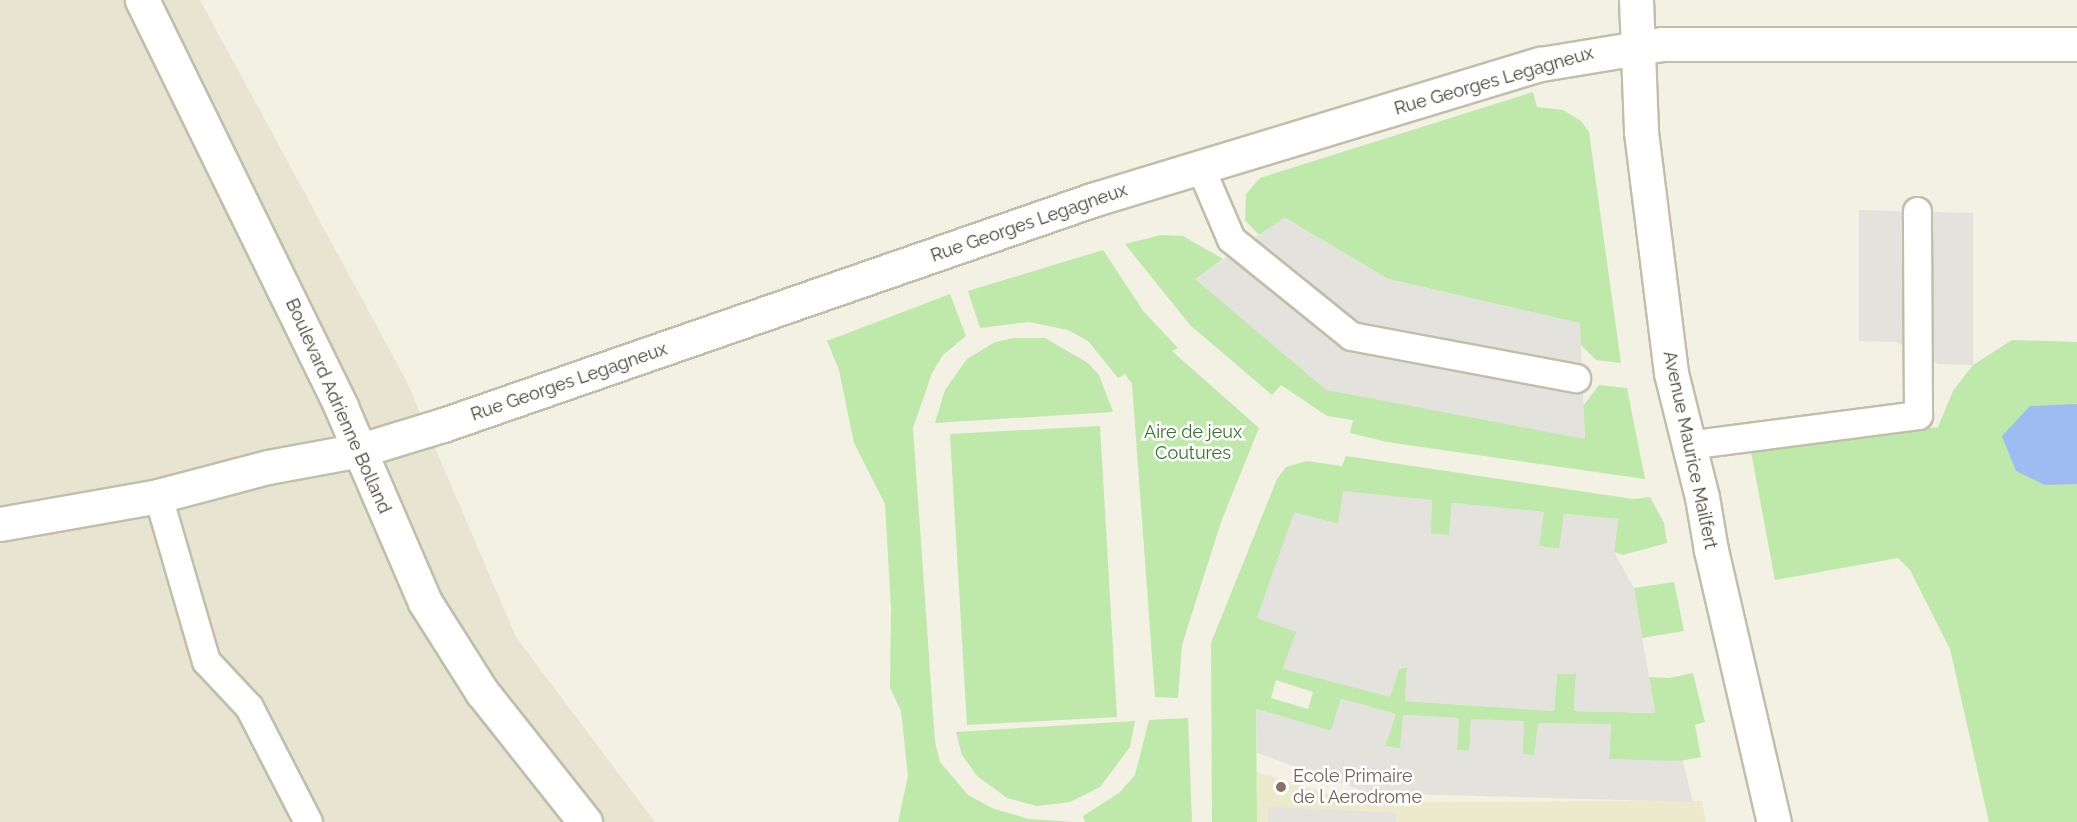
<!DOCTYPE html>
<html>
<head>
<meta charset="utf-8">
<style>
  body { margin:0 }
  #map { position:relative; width:2077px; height:822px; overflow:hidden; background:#f2f1e4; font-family:Raleway,sans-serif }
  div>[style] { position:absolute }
  .residential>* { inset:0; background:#e7e5d2 }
  .education>* { inset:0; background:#eceacd }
  .green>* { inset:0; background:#bfe8ab }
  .parking>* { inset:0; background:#e3e2dd }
  .water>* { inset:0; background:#9ebcf2 }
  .roads { filter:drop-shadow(2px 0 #c1bea9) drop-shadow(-2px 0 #c1bea9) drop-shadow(0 2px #c1bea9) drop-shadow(0 -2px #c1bea9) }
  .lane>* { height:27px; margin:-13.5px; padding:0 13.5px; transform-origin:13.5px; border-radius:13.5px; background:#fff }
  .street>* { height:33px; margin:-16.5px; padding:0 16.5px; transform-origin:16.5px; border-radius:16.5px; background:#fff }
  .dots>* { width:16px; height:16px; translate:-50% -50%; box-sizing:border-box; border:3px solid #fff; border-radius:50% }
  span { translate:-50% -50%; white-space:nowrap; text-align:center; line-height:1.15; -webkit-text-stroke:5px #fff; paint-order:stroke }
  .street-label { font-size:18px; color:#454234 }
  .park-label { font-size:18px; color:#327726 }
  .education-label { font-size:18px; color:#785e54 }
  .left { translate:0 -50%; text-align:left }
</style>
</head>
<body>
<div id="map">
  <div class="residential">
    <i style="clip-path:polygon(0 0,200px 0,406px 380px,516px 637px,655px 822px,0 822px)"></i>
  </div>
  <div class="education">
    <i style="clip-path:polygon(1257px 772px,1354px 802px,1702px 801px,1706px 822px,1257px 822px)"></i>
  </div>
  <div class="green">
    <i style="clip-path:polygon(1533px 92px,1537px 107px,1563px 110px,1581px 121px,1589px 132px,1621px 363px,1596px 360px,1581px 345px,1579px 323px,1388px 279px,1285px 218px,1259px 235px,1245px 220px,1246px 194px,1260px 178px)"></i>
    <i style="clip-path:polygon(1161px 235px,1183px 236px,1223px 259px,1196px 279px,1585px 438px,1583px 406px,1599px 385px,1627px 388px,1645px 479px,1387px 442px,1350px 433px,1353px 420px,1327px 416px,1281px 385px,1272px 395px,1190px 325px,1125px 244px)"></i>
    <i style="clip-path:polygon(1103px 250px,1144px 312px,1178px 348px,1172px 351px,1259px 428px,1221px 522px,1182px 645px,1178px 698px,1155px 697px,1132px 384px,1125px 374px,1118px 378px,1088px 341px,1068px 330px,1029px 322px,980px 328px,968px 291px)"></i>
    <i style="clip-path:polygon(950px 294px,966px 336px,943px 355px,932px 373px,913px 428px,935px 742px,940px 762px,968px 795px,994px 809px,1029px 819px,1073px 822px,898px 822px,908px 776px,901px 711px,890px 688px,891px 608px,885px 504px,854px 443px,839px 370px,827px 341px)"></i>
    <i style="clip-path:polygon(1014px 338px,1045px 338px,1088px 363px,1099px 375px,1113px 412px,935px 423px,945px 390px,967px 359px,995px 342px)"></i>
    <i style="clip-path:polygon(2012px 340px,2077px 342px,2077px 822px,1989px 822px,1950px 649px,1910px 570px,1898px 558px,1775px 580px,1751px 452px,1938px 427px,1953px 391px,1973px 365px)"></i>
    <i style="clip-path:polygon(1100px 426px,1117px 717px,967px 725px,950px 434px)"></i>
    <i style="clip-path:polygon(evenodd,1346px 456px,1633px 499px,1650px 497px,1664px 523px,1667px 543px,1623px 555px,1614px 552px,1618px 519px,1564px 514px,1560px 549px,1539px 546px,1543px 512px,1452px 503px,1449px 535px,1430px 534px,1432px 500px,1339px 524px,1295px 513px,1297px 632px,1283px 669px,1407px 668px,1405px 701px,1554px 711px,1557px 673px,1576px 674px,1574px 711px,1655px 713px,1649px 677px,1669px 678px,1693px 673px,1705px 722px,1695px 725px,1701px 757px,1675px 762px,1609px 759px,1611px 725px,1539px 723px,1535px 755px,1523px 755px,1471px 719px,1470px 751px,1457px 750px,1458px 718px,1403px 715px,1401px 749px,1385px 746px,1396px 714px,1341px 699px,1331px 731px,1256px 709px,1257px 822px,1212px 822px,1211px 643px,1277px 479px,1286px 467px,1307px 461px,1342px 466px,1346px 456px,1276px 680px,1313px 692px,1308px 709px,1271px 698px,1276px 680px)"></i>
    <i style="clip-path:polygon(1674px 582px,1684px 631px,1642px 638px,1634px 588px)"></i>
    <i style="clip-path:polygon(1188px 718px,1192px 822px,1085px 822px,1083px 816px,1119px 793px,1135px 775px,1149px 720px)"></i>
    <i style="clip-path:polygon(1135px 721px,1130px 747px,1100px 787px,1070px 802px,1037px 806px,1007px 798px,977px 776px,962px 755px,956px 732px)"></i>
  </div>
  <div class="parking">
    <i style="clip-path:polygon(1859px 210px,1973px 213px,1973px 365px,1938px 364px,1896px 342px,1859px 341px)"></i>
    <i style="clip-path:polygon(1284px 218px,1388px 279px,1580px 323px,1585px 439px,1326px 390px,1195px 279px)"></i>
    <i style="clip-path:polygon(1343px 491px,1432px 500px,1431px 534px,1449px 535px,1452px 503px,1544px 512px,1539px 546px,1559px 549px,1564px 514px,1618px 519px,1614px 552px,1634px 588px,1655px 713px,1574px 711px,1576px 674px,1557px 674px,1554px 711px,1405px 701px,1407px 668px,1400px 667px,1390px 697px,1283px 669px,1296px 632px,1257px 618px,1294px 512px,1338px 524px)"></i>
    <i style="clip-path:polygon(1341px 699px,1396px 714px,1385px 746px,1400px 749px,1403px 715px,1459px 718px,1457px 750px,1469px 751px,1471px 719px,1524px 721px,1523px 754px,1534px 755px,1538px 723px,1611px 724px,1609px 759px,1683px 761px,1693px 802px,1369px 793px,1257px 753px,1256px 709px,1331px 731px)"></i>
    <i style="clip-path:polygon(1268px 807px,1396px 813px,1396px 822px,1268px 822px)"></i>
  </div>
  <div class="water">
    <i style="clip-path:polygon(2077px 404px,2077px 484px,2045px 485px,2016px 471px,2002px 436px,2030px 406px)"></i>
  </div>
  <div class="roads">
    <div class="lane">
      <i style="left:1201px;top:169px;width:76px;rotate:66.8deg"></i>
      <i style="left:1231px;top:239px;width:154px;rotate:38.9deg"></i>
      <i style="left:1351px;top:336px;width:229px;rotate:10.6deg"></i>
      <i style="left:1687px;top:445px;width:233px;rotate:-7.4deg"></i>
      <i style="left:1918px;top:415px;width:204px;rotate:-90.3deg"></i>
      <i style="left:158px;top:496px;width:172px;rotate:73.8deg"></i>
      <i style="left:206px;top:661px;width:63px;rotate:46.9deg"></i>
      <i style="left:249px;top:707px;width:129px;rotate:62.8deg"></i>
    </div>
    <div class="street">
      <i style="left:142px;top:0;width:453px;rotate:63.9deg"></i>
      <i style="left:341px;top:407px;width:212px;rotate:66.7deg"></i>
      <i style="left:425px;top:602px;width:107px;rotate:57.7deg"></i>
      <i style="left:482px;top:692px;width:166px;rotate:51.6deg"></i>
      <i style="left:1636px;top:0;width:132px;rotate:87.8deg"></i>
      <i style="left:1641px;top:132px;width:243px;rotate:82.9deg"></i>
      <i style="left:1671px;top:373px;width:128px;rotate:76deg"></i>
      <i style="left:1702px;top:497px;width:54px;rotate:80.4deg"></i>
      <i style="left:1711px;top:550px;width:279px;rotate:77deg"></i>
      <i style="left:0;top:524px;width:160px;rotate:-10deg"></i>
      <i style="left:158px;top:496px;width:114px;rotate:-14.8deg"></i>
      <i style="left:268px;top:467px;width:95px;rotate:-10.4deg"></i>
      <i style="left:361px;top:450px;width:86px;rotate:-17deg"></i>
      <i style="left:443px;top:425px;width:687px;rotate:-19.12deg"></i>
      <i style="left:1092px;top:200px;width:469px;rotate:-16.9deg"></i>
      <i style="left:1541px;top:64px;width:123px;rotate:-9.4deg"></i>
      <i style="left:1662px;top:44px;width:415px"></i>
    </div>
  </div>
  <div class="dots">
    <i style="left:1281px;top:787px;background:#8d6e63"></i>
  </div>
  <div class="street-label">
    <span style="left:1494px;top:81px;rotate:-16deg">Rue Georges Legagneux</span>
    <span style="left:1029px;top:223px;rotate:-19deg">Rue Georges Legagneux</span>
    <span style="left:569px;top:382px;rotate:-19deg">Rue Georges Legagneux</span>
    <span style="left:338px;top:406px;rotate:66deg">Boulevard Adrienne Bolland</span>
    <span style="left:1690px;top:450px;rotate:78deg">Avenue Maurice Mailfert</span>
  </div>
  <div class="park-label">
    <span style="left:1193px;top:443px">Aire de jeux<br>Coutures</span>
  </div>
  <div class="education-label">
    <span class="left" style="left:1293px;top:787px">Ecole Primaire<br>de l Aerodrome</span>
  </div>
</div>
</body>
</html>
